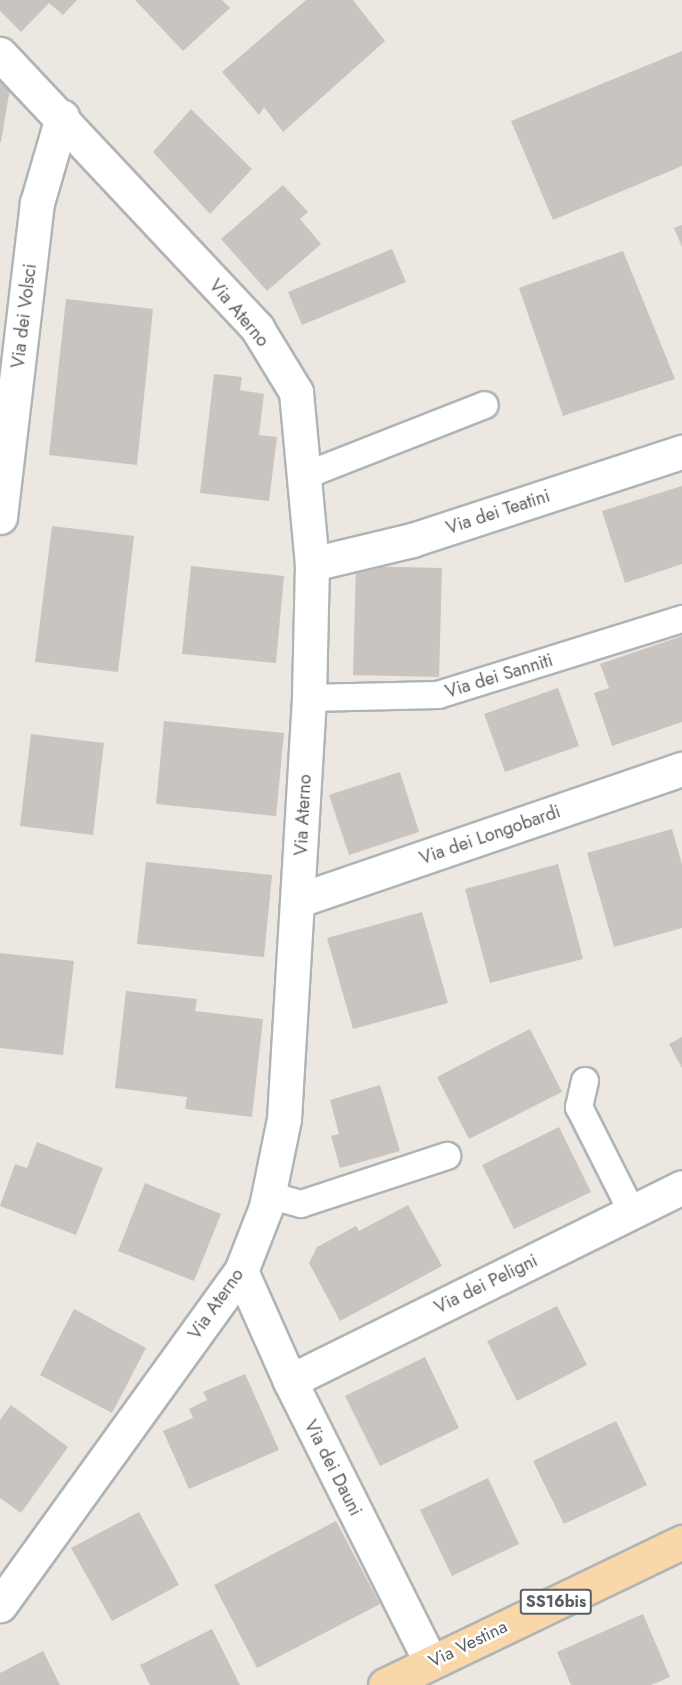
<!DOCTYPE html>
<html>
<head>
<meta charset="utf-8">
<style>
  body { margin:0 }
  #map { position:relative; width:682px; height:1685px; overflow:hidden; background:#ece7e1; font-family:Jost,sans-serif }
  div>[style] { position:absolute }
  .building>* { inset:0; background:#c9c4c0 }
  .roads { filter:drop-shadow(2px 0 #afb4b6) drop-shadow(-2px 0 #afb4b6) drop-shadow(0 2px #afb4b6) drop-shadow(0 -2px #afb4b6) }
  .lane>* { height:26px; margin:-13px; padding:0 13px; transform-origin:13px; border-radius:13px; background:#fff }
  .street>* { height:33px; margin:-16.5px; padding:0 16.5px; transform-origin:16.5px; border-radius:16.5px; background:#fff }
  .primary>* { height:33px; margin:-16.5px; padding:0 16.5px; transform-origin:16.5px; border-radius:16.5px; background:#fad7a8 }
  span { translate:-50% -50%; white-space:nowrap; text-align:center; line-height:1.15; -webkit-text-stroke:5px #fff; paint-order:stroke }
  .shield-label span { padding:2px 4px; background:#fff; border:2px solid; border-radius:4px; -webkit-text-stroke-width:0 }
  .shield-label { font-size:16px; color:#5a5f61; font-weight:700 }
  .street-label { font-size:18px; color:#5a5f61 }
</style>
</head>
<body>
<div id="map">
  <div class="building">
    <i style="clip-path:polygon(0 0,77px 0,63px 15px,49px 3px,21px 32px,0 11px)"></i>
    <i style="clip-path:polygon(135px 0,222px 0,230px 8px,183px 51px)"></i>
    <i style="clip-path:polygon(306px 0,353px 0,385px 41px,283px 132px,264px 107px,259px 115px,222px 72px)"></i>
    <i style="clip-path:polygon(682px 51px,682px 166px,553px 220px,511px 121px)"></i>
    <i style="clip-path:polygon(0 80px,11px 82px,1px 142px,0 142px)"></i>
    <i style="clip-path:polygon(191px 109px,252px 169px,210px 214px,153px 152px)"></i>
    <i style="clip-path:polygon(283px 185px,308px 212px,300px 219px,321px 244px,267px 291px,221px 239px)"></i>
    <i style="clip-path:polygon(682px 225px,682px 247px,674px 228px)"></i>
    <i style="clip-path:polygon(392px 249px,406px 282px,302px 325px,288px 292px)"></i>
    <i style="clip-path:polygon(623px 251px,675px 379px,563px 416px,519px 288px)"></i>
    <i style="clip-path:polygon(66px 299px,153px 309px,137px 465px,49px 455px)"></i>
    <i style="clip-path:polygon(214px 374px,242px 377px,240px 390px,264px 394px,259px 435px,277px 437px,269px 501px,200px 493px)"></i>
    <i style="clip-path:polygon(682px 486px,682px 564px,625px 583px,602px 511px)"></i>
    <i style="clip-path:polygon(52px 526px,134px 536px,118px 672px,35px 662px)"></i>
    <i style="clip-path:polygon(191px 566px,284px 576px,276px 663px,182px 654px)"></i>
    <i style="clip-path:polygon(356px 566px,442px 568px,439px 677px,353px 675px)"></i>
    <i style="clip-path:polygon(682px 636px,682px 722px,612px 746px,594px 693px,609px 688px,600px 664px)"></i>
    <i style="clip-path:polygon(558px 688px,579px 746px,505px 772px,484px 714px)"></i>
    <i style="clip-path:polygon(164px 721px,284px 733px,276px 816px,156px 804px)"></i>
    <i style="clip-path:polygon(31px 734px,104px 743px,93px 835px,20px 826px)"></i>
    <i style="clip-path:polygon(400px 772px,419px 832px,349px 855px,329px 795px)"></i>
    <i style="clip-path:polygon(672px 829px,682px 864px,682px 928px,614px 947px,587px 853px)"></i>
    <i style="clip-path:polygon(146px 862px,272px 875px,264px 957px,137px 944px)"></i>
    <i style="clip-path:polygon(558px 864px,583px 959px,490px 983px,465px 889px)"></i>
    <i style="clip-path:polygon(422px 912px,448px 1003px,353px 1029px,327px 938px)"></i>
    <i style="clip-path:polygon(0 953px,74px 961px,63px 1055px,0 1048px)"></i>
    <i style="clip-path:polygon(126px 991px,197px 999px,195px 1011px,263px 1019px,252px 1117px,185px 1109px,187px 1097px,115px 1088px)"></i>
    <i style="clip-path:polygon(530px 1029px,562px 1092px,469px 1139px,437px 1077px)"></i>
    <i style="clip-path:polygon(682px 1037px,682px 1068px,669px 1044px)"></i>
    <i style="clip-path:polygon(380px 1085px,400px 1151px,340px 1168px,331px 1136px,339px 1134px,330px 1100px)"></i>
    <i style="clip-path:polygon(559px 1127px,591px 1192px,514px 1229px,482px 1165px)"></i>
    <i style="clip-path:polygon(37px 1142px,103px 1168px,76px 1235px,0 1206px,15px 1164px,27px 1168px)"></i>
    <i style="clip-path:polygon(145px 1183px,221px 1214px,194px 1281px,118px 1251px)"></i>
    <i style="clip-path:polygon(408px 1205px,442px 1266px,340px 1321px,309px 1263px,317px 1247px,356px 1226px,359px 1231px)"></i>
    <i style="clip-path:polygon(557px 1306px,587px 1365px,517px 1401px,487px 1341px)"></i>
    <i style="clip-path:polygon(74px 1309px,146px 1348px,112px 1413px,40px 1375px)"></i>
    <i style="clip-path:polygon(425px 1357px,459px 1428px,380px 1466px,345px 1396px)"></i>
    <i style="clip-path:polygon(245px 1374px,279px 1450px,189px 1489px,163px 1431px,193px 1418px,189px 1409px,207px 1400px,203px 1392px)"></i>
    <i style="clip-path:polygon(11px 1405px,68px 1447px,21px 1513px,0 1498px,0 1420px)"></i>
    <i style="clip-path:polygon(616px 1421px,647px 1485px,564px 1524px,533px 1461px)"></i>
    <i style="clip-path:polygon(488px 1478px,519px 1544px,452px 1576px,420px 1510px)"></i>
    <i style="clip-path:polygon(139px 1512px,179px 1585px,112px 1621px,71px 1548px)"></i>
    <i style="clip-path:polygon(336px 1521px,380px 1604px,257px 1668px,214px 1585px)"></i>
    <i style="clip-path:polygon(643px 1614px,670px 1677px,651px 1685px,571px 1685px,557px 1652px)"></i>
    <i style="clip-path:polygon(212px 1629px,240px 1685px,150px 1685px,140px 1665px)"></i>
    <i style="clip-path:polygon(43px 1651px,60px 1685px,0 1685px,0 1673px)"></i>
  </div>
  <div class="roads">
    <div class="lane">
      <i style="left:304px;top:476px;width:194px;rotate:-21.4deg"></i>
      <i style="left:309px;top:698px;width:129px;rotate:-1.3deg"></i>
      <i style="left:438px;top:695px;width:256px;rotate:-17.3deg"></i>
      <i style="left:585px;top:1081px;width:27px;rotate:103deg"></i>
      <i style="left:579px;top:1107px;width:118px;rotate:63.2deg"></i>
      <i style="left:269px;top:1195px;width:33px;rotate:16deg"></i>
      <i style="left:301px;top:1204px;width:154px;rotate:-18.2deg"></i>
    </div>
    <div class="street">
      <i style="left:0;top:54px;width:376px;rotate:46.8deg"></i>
      <i style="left:257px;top:328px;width:75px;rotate:58.6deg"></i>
      <i style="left:296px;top:392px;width:173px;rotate:84.7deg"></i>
      <i style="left:312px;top:564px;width:134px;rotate:91.3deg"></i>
      <i style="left:309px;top:698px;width:422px;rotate:93.4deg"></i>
      <i style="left:284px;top:1119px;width:90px;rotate:101.6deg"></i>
      <i style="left:266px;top:1207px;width:69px;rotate:111.3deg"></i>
      <i style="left:241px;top:1271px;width:412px;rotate:125.8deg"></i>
      <i style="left:0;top:517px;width:316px;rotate:-83.3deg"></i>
      <i style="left:37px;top:203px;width:90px;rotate:-73.8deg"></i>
      <i style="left:312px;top:564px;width:103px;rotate:-13.5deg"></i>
      <i style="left:412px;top:540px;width:284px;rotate:-18.1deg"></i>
      <i style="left:299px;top:900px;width:405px;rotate:-18.9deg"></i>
      <i style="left:241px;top:1271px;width:120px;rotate:66deg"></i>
      <i style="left:290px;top:1381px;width:314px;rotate:63.4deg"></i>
      <i style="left:290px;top:1381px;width:437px;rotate:-26.3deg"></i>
    </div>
    <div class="primary">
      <i style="left:385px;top:1685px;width:330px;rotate:-25.7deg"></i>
    </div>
  </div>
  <div class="shield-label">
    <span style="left:556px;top:1602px">SS16bis</span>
  </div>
  <div class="street-label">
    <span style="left:239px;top:313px;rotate:50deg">Via Aterno</span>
    <span style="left:24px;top:316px;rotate:-83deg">Via dei Volsci</span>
    <span style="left:498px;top:512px;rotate:-18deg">Via dei Teatini</span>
    <span style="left:499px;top:676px;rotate:-17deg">Via dei Sanniti</span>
    <span style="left:303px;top:815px;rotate:-87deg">Via Aterno</span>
    <span style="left:490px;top:835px;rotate:-19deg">Via dei Longobardi</span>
    <span style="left:486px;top:1284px;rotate:-26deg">Via dei Peligni</span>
    <span style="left:216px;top:1304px;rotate:-55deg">Via Aterno</span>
    <span style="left:333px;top:1468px;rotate:63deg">Via dei Dauni</span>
    <span style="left:468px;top:1644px;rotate:-26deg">Via Vestina</span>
  </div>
</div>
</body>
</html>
